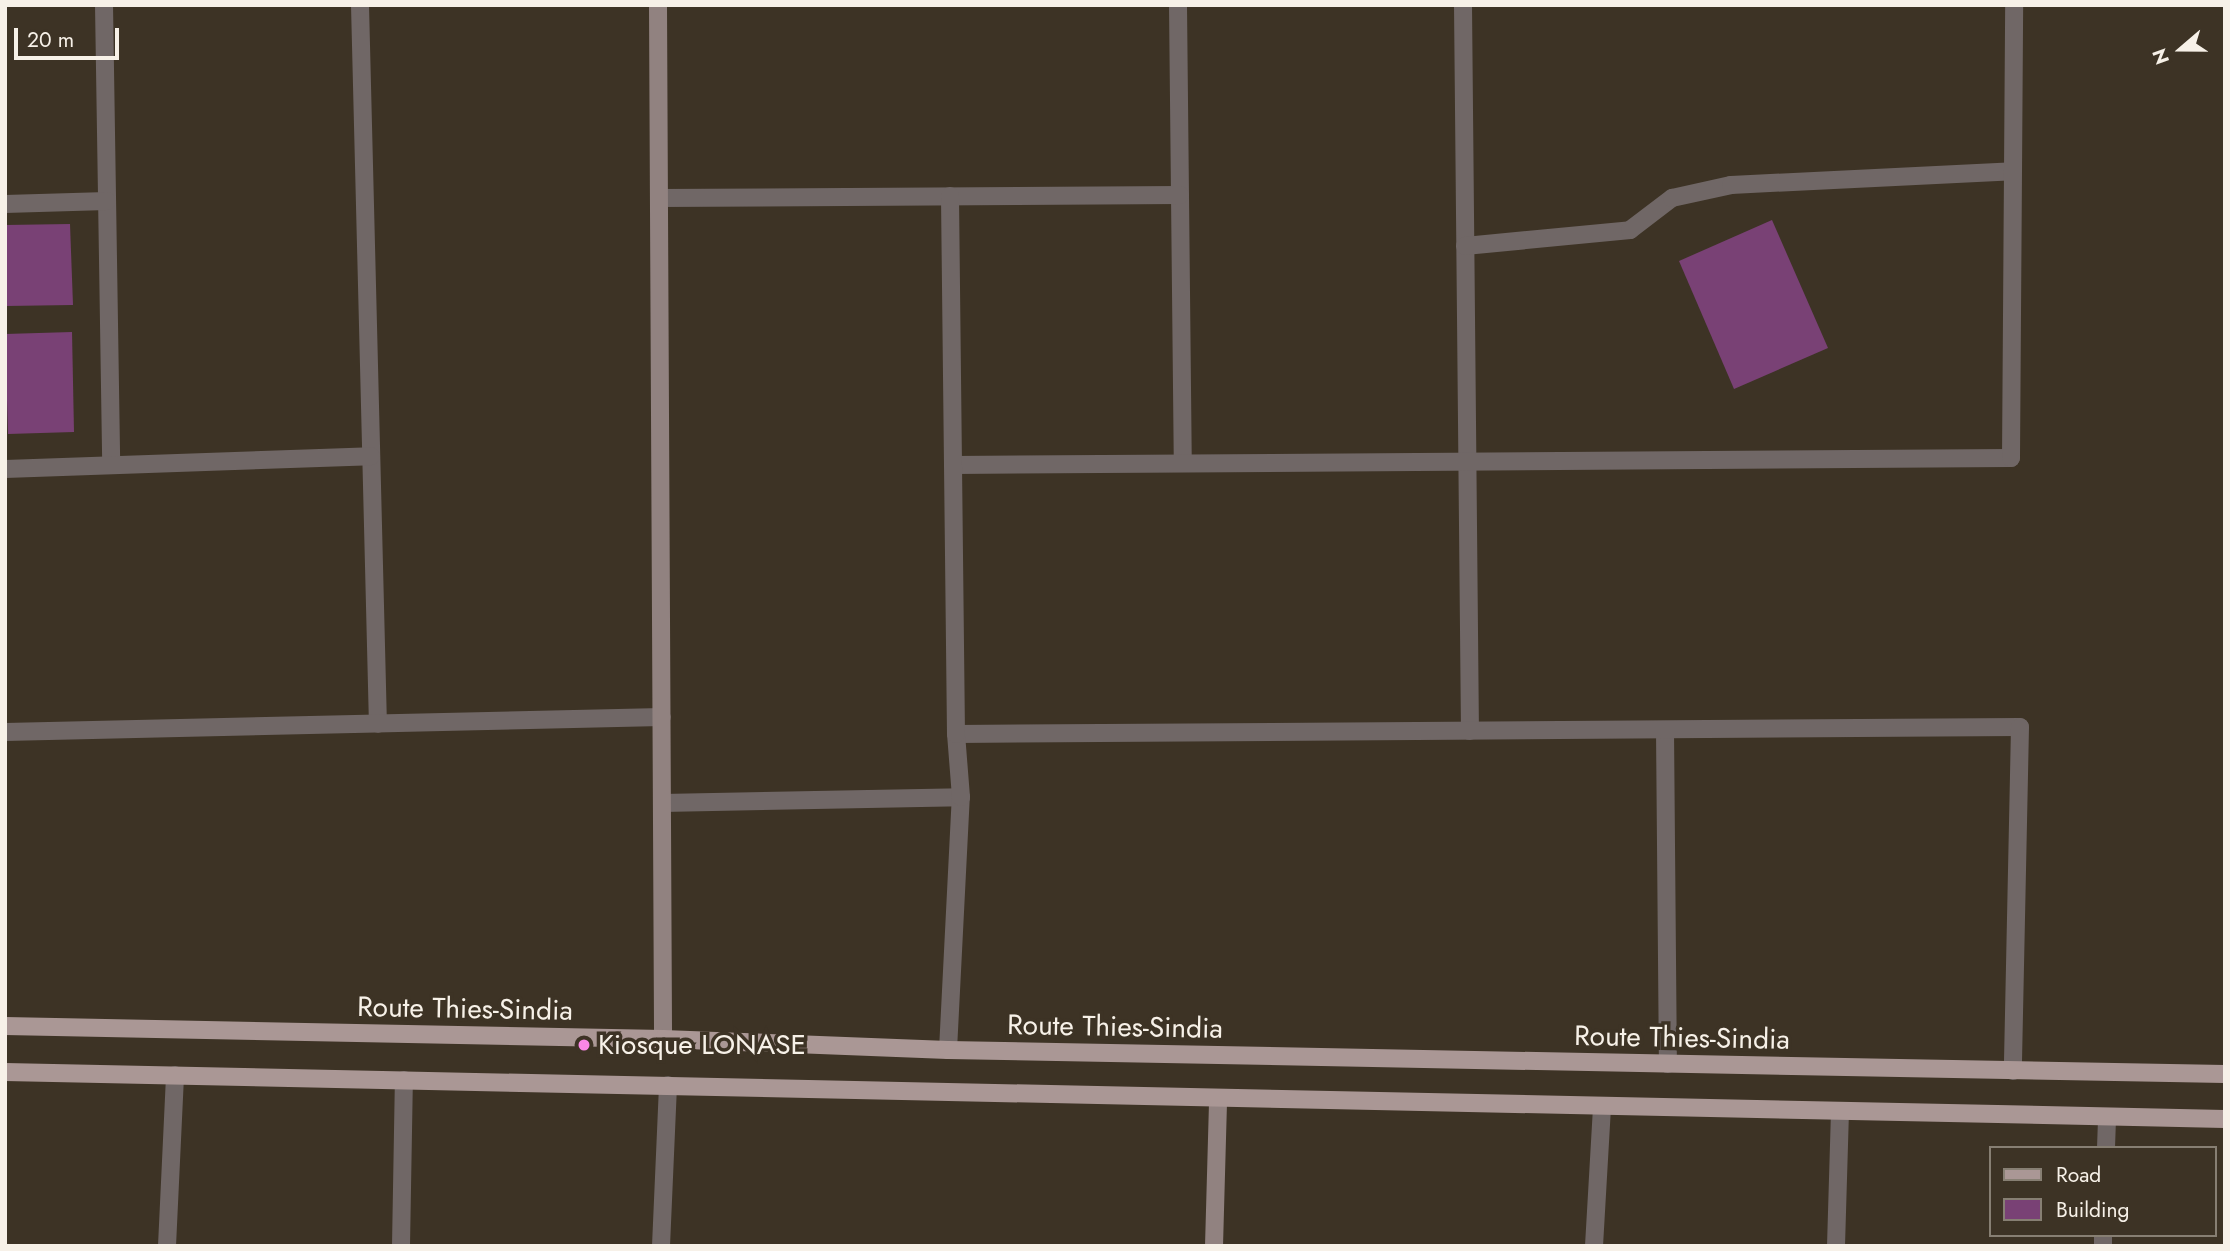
<!DOCTYPE html>
<html>
<head>
<meta charset="utf-8">
<style>
  body { margin:0 }
  #map { position:relative; width:2230px; height:1251px; overflow:hidden; background:#3d3325; font-family:Jost,sans-serif }
  div>[style] { position:absolute }
  .building>* { inset:0; background:#794175 }
  .street>* { height:18px; margin:-9px; padding:0 9px; transform-origin:9px; border-radius:9px; background:#706766 }
  .secondary>* { height:18px; margin:-9px; padding:0 9px; transform-origin:9px; border-radius:9px; background:#918280 }
  .primary>* { height:18px; margin:-9px; padding:0 9px; transform-origin:9px; border-radius:9px; background:#aa9795 }
  .dots>* { width:19px; height:19px; translate:-50% -50%; box-sizing:border-box; border:4px solid #3d3325; border-radius:50% }
  span { translate:-50% -50%; white-space:nowrap; text-align:center; line-height:1.15; -webkit-text-stroke:7px #3d3325; paint-order:stroke }
  .street-label { font-size:28px; color:#f7f1e8 }
  .poi-label { font-size:28px; color:#f7f1e8 }
  .left { translate:0 -50%; text-align:left }
  .frame { position:absolute; inset:0; border:7px solid #f7f1e8; pointer-events:none }
  .legend { position:absolute; left:1989px; top:1146px; width:228px; height:91px; box-sizing:border-box; background:#3d3325; border:2px solid #877f73; margin:0; padding:9px 12px; list-style:none; font-size:21px; color:#f7f1e8 }
  .legend li { display:flex; align-items:center; gap:14px; height:35px }
  .legend b { width:35px; border:2px solid #877f73 }
  .north { position:absolute; left:2146px; top:14px; width:70px; height:70px; -webkit-text-stroke:5px #3d3325; paint-order:stroke; rotate:250deg; font-size:19px; font-weight:700; line-height:28px; text-align:center; color:#f7f1e8 }
  .north::after { content:''; display:block; margin:auto; width:24px; height:32px; background:#f7f1e8; clip-path:polygon(50% 0,100% 100%,50% 72%,0 100%) }
  .scale { position:absolute; left:14px; top:28px; width:105px; height:32px; box-sizing:border-box; border:4px solid #f7f1e8; border-top:0; padding-left:9px; font-size:21px; line-height:24px; white-space:nowrap; color:#f7f1e8; -webkit-text-stroke:5px #3d3325; paint-order:stroke }
</style>
</head>
<body>
<div id="map">
  <div class="building">
    <i style="clip-path:polygon(1772px 220px,1828px 348px,1734px 389px,1679px 261px)"></i>
    <i style="clip-path:polygon(70px 224px,73px 305px,6px 306px,5px 225px)"></i>
    <i style="clip-path:polygon(72px 332px,74px 432px,8px 434px,5px 334px)"></i>
  </div>
  <div class="street">
    <i style="left:104px;top:5px;width:460px;rotate:89.1deg"></i>
    <i style="left:360px;top:5px;width:719px;rotate:88.57deg"></i>
    <i style="left:1178px;top:5px;width:458px;rotate:89.4deg"></i>
    <i style="left:1463px;top:5px;width:726px;rotate:89.45deg"></i>
    <i style="left:659px;top:198px;width:521px;rotate:-0.33deg"></i>
    <i style="left:5px;top:204px;width:102px;rotate:-1.7deg"></i>
    <i style="left:1465px;top:246px;width:166px;rotate:-5.5deg"></i>
    <i style="left:1630px;top:230px;width:53px;rotate:-37.3deg"></i>
    <i style="left:1672px;top:198px;width:60px;rotate:-12.4deg"></i>
    <i style="left:1731px;top:185px;width:282px;rotate:-2.8deg"></i>
    <i style="left:953px;top:465px;width:1058px;rotate:-0.38deg"></i>
    <i style="left:2011px;top:458px;width:453px;rotate:-89.6deg"></i>
    <i style="left:5px;top:469px;width:366px;rotate:-2deg"></i>
    <i style="left:1665px;top:730px;width:334px;rotate:89.5deg"></i>
    <i style="left:5px;top:732px;width:657px;rotate:-1.31deg"></i>
    <i style="left:956px;top:734px;width:1064px;rotate:-0.38deg"></i>
    <i style="left:2020px;top:727px;width:344px;rotate:91.2deg"></i>
    <i style="left:662px;top:803px;width:299px;rotate:-1.1deg"></i>
    <i style="left:948px;top:1050px;width:253px;rotate:-87.1deg"></i>
    <i style="left:961px;top:797px;width:63px;rotate:-94.5deg"></i>
    <i style="left:956px;top:734px;width:538px;rotate:-90.64deg"></i>
    <i style="left:2106px;top:1148px;width:31px;rotate:-88deg"></i>
    <i style="left:167px;top:1246px;width:171px;rotate:-87.3deg"></i>
    <i style="left:401px;top:1246px;width:166px;rotate:-89deg"></i>
    <i style="left:661px;top:1246px;width:161px;rotate:-87.5deg"></i>
    <i style="left:1594px;top:1246px;width:139px;rotate:-86.7deg"></i>
    <i style="left:1836px;top:1246px;width:134px;rotate:-88.3deg"></i>
    <i style="left:2103px;top:1246px;width:11px;rotate:-90deg"></i>
  </div>
  <div class="secondary">
    <i style="left:658px;top:5px;width:1034px;rotate:89.72deg"></i>
    <i style="left:1214px;top:1246px;width:146px;rotate:-88.4deg"></i>
  </div>
  <div class="primary">
    <i style="left:5px;top:1026px;width:658px;rotate:1.13deg"></i>
    <i style="left:663px;top:1039px;width:285px;rotate:2.2deg"></i>
    <i style="left:948px;top:1050px;width:1277px;rotate:1.08deg"></i>
    <i style="left:5px;top:1072px;width:2220px;rotate:1.21deg"></i>
  </div>
  <div class="dots">
    <i style="left:584px;top:1045px;background:#fb87e6"></i>
  </div>
  <div class="street-label">
    <span style="left:465px;top:1009px;rotate:1deg">Route Thies-Sindia</span>
    <span style="left:1115px;top:1027px;rotate:1deg">Route Thies-Sindia</span>
    <span style="left:1682px;top:1038px;rotate:1deg">Route Thies-Sindia</span>
  </div>
  <div class="poi-label">
    <span class="left" style="left:598px;top:1045px">Kiosque LONASE</span>
  </div>
  <div class="frame"></div>
  <ul class="legend">
  <li><b style="height:9px;background:#aa9795"></b>Road</li>
  <li><b style="height:19px;background:#794175"></b>Building</li>
  </ul>
  <div class="north">N</div>
  <div class="scale">20 m</div>
</div>
</body>
</html>
